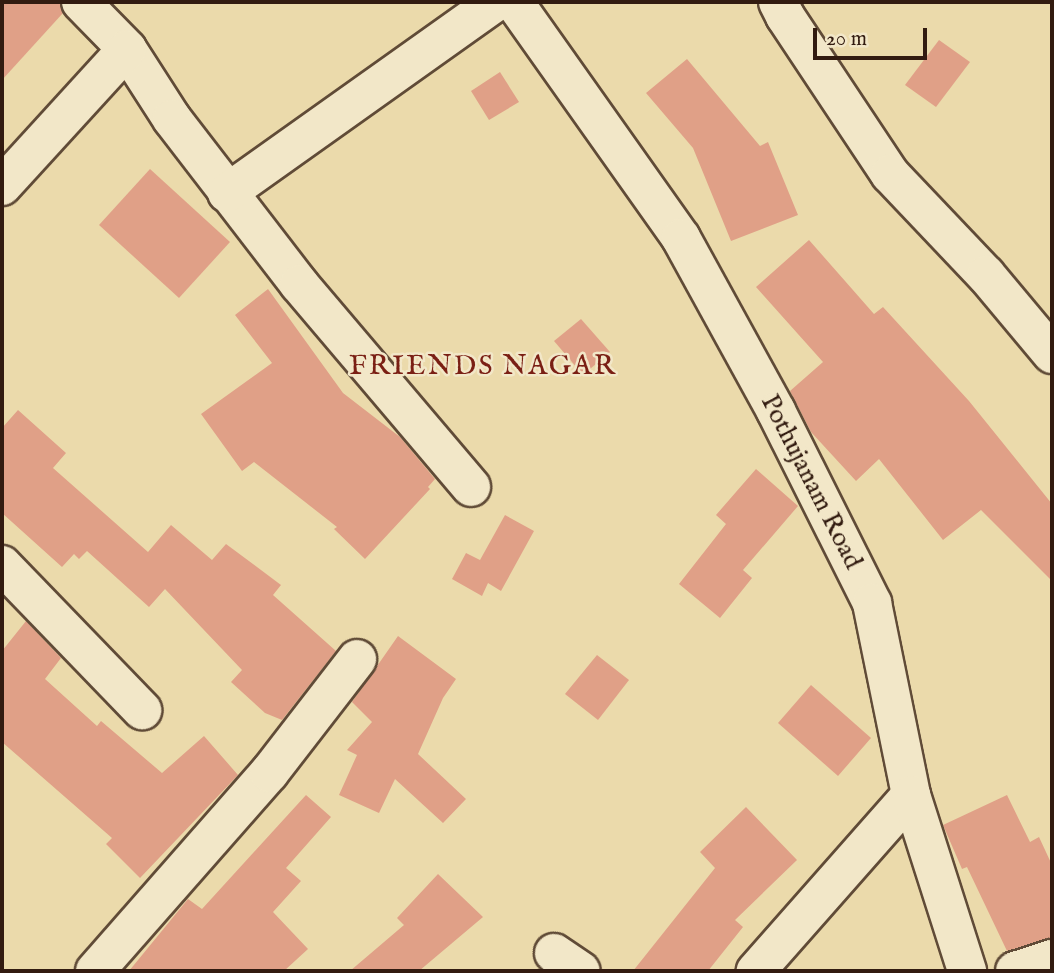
<!DOCTYPE html>
<html>
<head>
<meta charset="utf-8">
<style>
  body { margin:0 }
  #map { position:relative; width:1054px; height:973px; overflow:hidden; background:#ebdaab; font-family:"IM FELL English",serif }
  div>[style] { position:absolute }
  .building>* { inset:0; background:#e0a087 }
  .roads { filter:drop-shadow(2px 0 #604b37) drop-shadow(-2px 0 #604b37) drop-shadow(0 2px #604b37) drop-shadow(0 -2px #604b37) }
  .minor>* { height:38px; margin:-19px; padding:0 19px; transform-origin:19px; border-radius:19px; background:#f2e7c8 }
  span { translate:-50% -50%; white-space:nowrap; text-align:center; line-height:1.15; -webkit-text-stroke:5px #f2e7c8; paint-order:stroke }
  .street-label { font-size:26px; color:#321b10 }
  .neighbourhood-label { font-size:28px; color:#7a1f14; letter-spacing:2px }
  .frame { position:absolute; inset:0; border:4px solid #321b10; pointer-events:none }
  .scale { position:absolute; left:813px; top:28px; width:114px; height:32px; box-sizing:border-box; border:4px solid #321b10; border-top:0; padding-left:9px; font-size:21px; line-height:24px; white-space:nowrap; color:#321b10; -webkit-text-stroke:5px #f2e7c8; paint-order:stroke }
</style>
</head>
<body>
<div id="map">
  <div class="building">
    <i style="clip-path:polygon(2px 2px,60px 2px,63px 13px,2px 80px)"></i>
    <i style="clip-path:polygon(939px 40px,970px 62px,936px 107px,905px 85px)"></i>
    <i style="clip-path:polygon(687px 59px,760px 146px,768px 142px,798px 215px,731px 241px,693px 148px,646px 93px)"></i>
    <i style="clip-path:polygon(500px 72px,519px 102px,489px 120px,471px 91px)"></i>
    <i style="clip-path:polygon(150px 169px,230px 242px,179px 298px,99px 225px)"></i>
    <i style="clip-path:polygon(809px 240px,874px 314px,883px 307px,969px 401px,1052px 504px,1052px 581px,981px 510px,943px 540px,879px 459px,856px 481px,811px 432px,790px 391px,823px 362px,756px 287px)"></i>
    <i style="clip-path:polygon(268px 289px,343px 393px,400px 437px,435px 479px,428px 487px,430px 489px,365px 559px,334px 529px,337px 527px,254px 462px,242px 471px,201px 414px,272px 363px,235px 315px)"></i>
    <i style="clip-path:polygon(581px 319px,610px 352px,583px 375px,554px 341px)"></i>
    <i style="clip-path:polygon(18px 410px,66px 453px,53px 468px,148px 552px,171px 525px,212px 560px,226px 544px,281px 585px,273px 595px,336px 651px,282px 720px,265px 713px,231px 682px,242px 670px,165px 589px,149px 607px,87px 551px,79px 559px,74px 554px,62px 567px,2px 513px,2px 428px)"></i>
    <i style="clip-path:polygon(756px 469px,798px 506px,743px 570px,752px 578px,720px 618px,679px 584px,726px 524px,716px 515px)"></i>
    <i style="clip-path:polygon(505px 515px,534px 531px,501px 591px,488px 583px,482px 596px,452px 579px,466px 553px,480px 560px)"></i>
    <i style="clip-path:polygon(26px 621px,61px 658px,45px 679px,97px 726px,101px 721px,162px 773px,204px 736px,238px 775px,140px 878px,106px 844px,112px 838px,2px 742px,2px 651px)"></i>
    <i style="clip-path:polygon(398px 636px,456px 679px,443px 698px,418px 754px,466px 799px,443px 823px,395px 779px,379px 813px,339px 795px,357px 755px,347px 750px,372px 722px,352px 702px)"></i>
    <i style="clip-path:polygon(597px 655px,629px 680px,598px 720px,565px 694px)"></i>
    <i style="clip-path:polygon(811px 685px,871px 738px,838px 776px,778px 723px)"></i>
    <i style="clip-path:polygon(306px 795px,331px 817px,286px 868px,301px 881px,273px 912px,308px 949px,284px 971px,129px 971px,188px 899px,202px 909px)"></i>
    <i style="clip-path:polygon(1007px 795px,1030px 842px,1039px 837px,1052px 865px,1052px 938px,1007px 951px,967px 867px,962px 869px,943px 825px)"></i>
    <i style="clip-path:polygon(746px 807px,797px 860px,735px 920px,743px 927px,708px 971px,633px 971px,715px 868px,700px 852px)"></i>
    <i style="clip-path:polygon(438px 874px,483px 917px,419px 971px,350px 971px,404px 925px,397px 918px)"></i>
  </div>
  <div class="roads">
    <div class="minor">
      <i style="left:81px;top:2px;width:66px;rotate:45.6deg"></i>
      <i style="left:127px;top:49px;width:83px;rotate:57.3deg"></i>
      <i style="left:172px;top:119px;width:208px;rotate:52.4deg"></i>
      <i style="left:299px;top:284px;width:266px;rotate:49.7deg"></i>
      <i style="left:514px;top:2px;width:289px;rotate:54.7deg"></i>
      <i style="left:681px;top:238px;width:197px;rotate:61.2deg"></i>
      <i style="left:776px;top:411px;width:215px;rotate:63.4deg"></i>
      <i style="left:872px;top:603px;width:196px;rotate:78.5deg"></i>
      <i style="left:911px;top:795px;width:235px;rotate:131.4deg"></i>
      <i style="left:778px;top:2px;width:16px;rotate:63deg"></i>
      <i style="left:785px;top:16px;width:190px;rotate:56.4deg"></i>
      <i style="left:890px;top:174px;width:139px;rotate:46.5deg"></i>
      <i style="left:986px;top:275px;width:103px;rotate:50.1deg"></i>
      <i style="left:2px;top:186px;width:185px;rotate:-47.6deg"></i>
      <i style="left:227px;top:193px;width:330px;rotate:-35.4deg"></i>
      <i style="left:2px;top:565px;width:202px;rotate:46deg"></i>
      <i style="left:911px;top:795px;width:185px;rotate:72.3deg"></i>
      <i style="left:554px;top:953px;width:32px;rotate:34deg"></i>
      <i style="left:95px;top:971px;width:264px;rotate:-48.7deg"></i>
      <i style="left:269px;top:773px;width:144px;rotate:-52.3deg"></i>
      <i style="left:1015px;top:971px;width:39px;rotate:-18deg"></i>
    </div>
  </div>
  <div class="street-label">
    <span style="left:811px;top:482px;rotate:63deg">Pothujanam Road</span>
  </div>
  <div class="neighbourhood-label">
    <span style="left:483px;top:367px">FRIENDS NAGAR</span>
  </div>
  <div class="frame"></div>
  <div class="scale">20 m</div>
</div>
</body>
</html>
